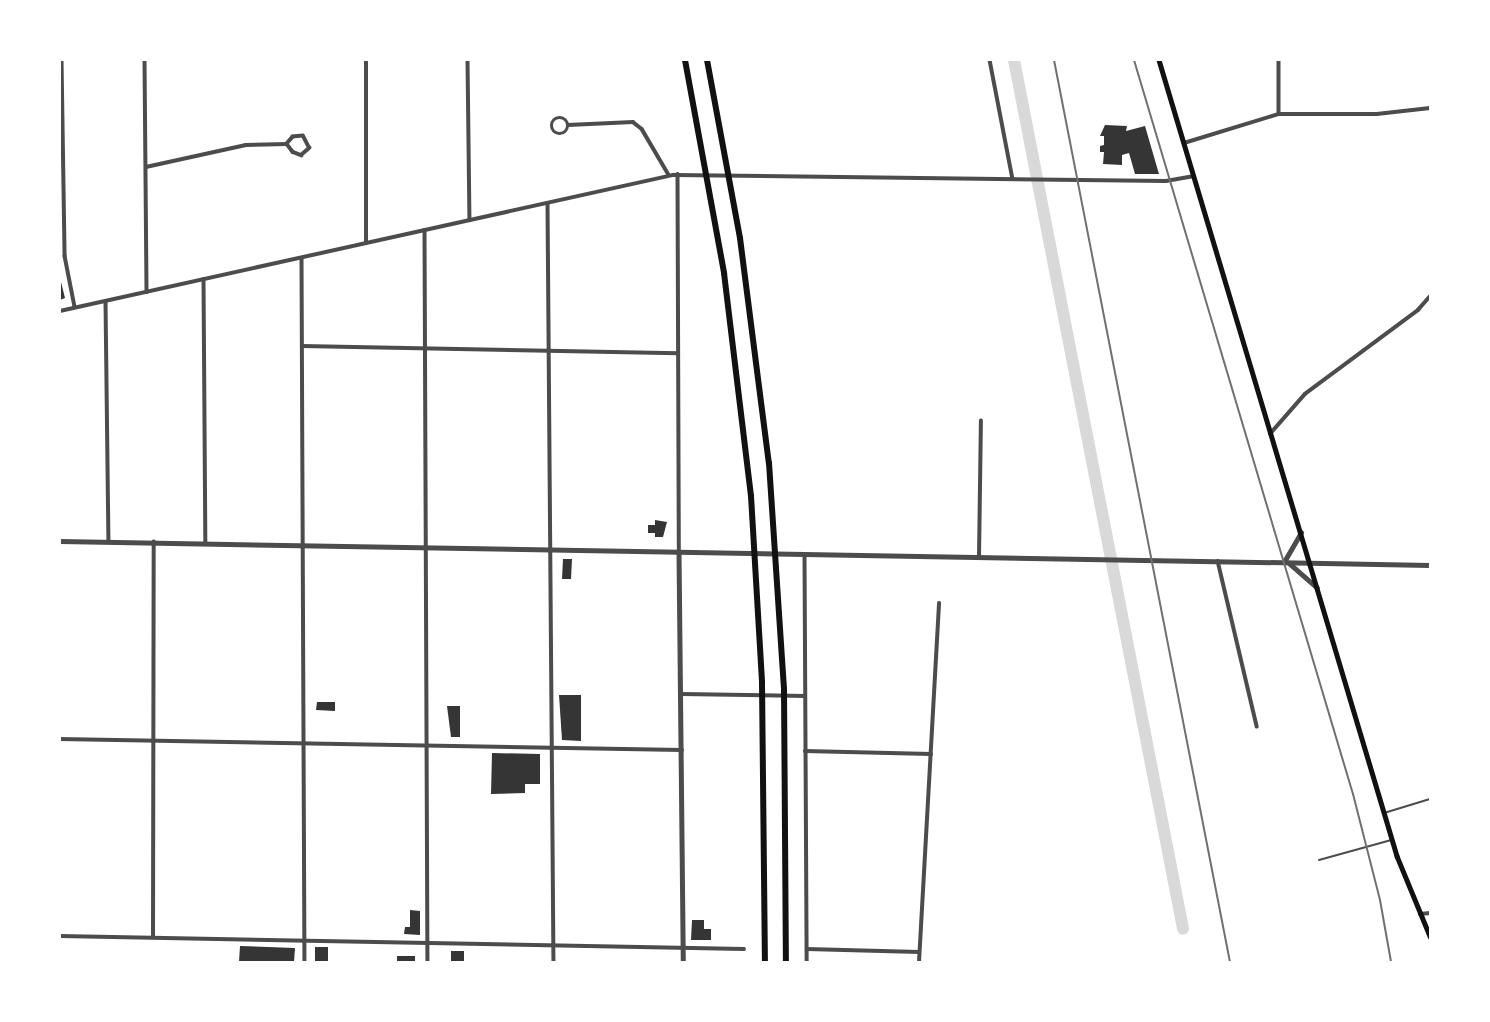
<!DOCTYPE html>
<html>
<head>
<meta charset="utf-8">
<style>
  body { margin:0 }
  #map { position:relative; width:1490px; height:1022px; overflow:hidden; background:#fff; font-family:Karla,sans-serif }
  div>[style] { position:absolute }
  .river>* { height:12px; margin:-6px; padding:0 6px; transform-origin:6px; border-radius:6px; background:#d9d9d9 }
  .building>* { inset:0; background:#353535 }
  .service>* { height:2px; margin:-1px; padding:0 1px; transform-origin:1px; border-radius:1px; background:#4c4c4c }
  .minor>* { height:3.5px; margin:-1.75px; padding:0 1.75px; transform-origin:1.75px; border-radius:1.75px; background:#4c4c4c }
  .minor>.ring { margin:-1.75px; padding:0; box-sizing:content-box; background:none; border:3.5px solid #4c4c4c; border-radius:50% }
  .tertiary>* { height:4.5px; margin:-2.25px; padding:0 2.25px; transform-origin:2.25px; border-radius:2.25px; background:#4c4c4c }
  .secondary>* { height:4.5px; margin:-2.25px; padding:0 2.25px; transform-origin:2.25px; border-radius:2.25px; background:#111 }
  .motorway>* { height:6px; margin:-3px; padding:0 3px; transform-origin:3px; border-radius:3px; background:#111 }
  .rail>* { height:2px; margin:-1px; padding:0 1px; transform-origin:1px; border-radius:1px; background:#707070 }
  span { translate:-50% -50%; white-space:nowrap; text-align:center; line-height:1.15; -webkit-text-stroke:7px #fff; paint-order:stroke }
  .frame { position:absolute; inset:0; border:61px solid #fff; pointer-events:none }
</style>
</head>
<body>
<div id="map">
  <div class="river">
    <i style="left:1014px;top:60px;width:885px;rotate:78.99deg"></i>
  </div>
  <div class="building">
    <i style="clip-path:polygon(1105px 125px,1127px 126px,1126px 131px,1145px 126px,1159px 174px,1135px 174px,1129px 153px,1122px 155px,1122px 165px,1103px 164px,1104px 152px,1100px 152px,1100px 146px,1104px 145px,1104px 136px,1100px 136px)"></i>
    <i style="clip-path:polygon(60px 278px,65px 298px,60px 300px)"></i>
    <i style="clip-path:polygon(655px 520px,667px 522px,663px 537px,655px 537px,655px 533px,648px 533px,648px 525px,655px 525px)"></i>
    <i style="clip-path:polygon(563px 559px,572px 559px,571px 579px,562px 579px)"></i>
    <i style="clip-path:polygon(559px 695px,581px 695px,581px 741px,562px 740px)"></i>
    <i style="clip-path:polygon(317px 702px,335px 702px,335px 711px,316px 710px)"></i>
    <i style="clip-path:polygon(447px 706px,460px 706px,460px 737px,451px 737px)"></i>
    <i style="clip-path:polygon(492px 753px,540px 754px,540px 784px,525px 784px,525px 793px,491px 794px)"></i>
    <i style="clip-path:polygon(410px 910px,420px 911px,420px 935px,404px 934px,405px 927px,410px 927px)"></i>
    <i style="clip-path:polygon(692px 920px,704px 920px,704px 929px,711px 929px,711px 940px,691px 940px)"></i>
    <i style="clip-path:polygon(240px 946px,295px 948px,294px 962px,239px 962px)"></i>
    <i style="clip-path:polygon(315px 947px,328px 947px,328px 962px,315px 962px)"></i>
    <i style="clip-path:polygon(451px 951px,464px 951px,464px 962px,451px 962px)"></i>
    <i style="clip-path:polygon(397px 956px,415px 956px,415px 962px,397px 962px)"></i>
  </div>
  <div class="service">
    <i style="left:1384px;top:813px;width:48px;rotate:-16.9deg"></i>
    <i style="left:1319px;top:860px;width:75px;rotate:-15.5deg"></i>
  </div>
  <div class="minor">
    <i style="left:62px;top:60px;width:196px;rotate:89.1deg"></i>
    <i style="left:65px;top:256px;width:52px;rotate:78.9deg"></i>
    <i style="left:145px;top:60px;width:232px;rotate:89.5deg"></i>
    <i style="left:468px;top:60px;width:160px;rotate:89.3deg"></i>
    <i style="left:990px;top:60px;width:121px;rotate:79.1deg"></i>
    <i style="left:1279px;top:60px;width:54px;rotate:90deg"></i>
    <i class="ring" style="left:552px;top:118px;width:12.5px;height:12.5px"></i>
    <i style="left:568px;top:125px;width:65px;rotate:-2.6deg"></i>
    <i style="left:633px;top:122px;width:11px;rotate:38deg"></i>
    <i style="left:642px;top:129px;width:53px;rotate:59.6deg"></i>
    <i style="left:1184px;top:143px;width:99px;rotate:-17deg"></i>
    <i style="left:1279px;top:114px;width:98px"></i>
    <i style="left:1377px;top:114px;width:53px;rotate:-6.5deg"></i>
    <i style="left:146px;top:167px;width:102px;rotate:-12.4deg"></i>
    <i style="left:246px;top:145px;width:41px;rotate:-1.4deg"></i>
    <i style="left:287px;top:144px;width:10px;rotate:53deg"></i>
    <i style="left:293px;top:152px;width:9px;rotate:21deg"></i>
    <i style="left:301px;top:155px;width:11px;rotate:-41deg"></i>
    <i style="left:309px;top:148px;width:13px;rotate:-117deg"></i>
    <i style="left:303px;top:136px;width:10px;rotate:174deg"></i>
    <i style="left:293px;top:137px;width:9px;rotate:131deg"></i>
    <i style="left:678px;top:174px;width:378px;rotate:89.8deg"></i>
    <i style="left:548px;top:203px;width:759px;rotate:89.55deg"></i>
    <i style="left:425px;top:230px;width:732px;rotate:89.77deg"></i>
    <i style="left:366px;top:243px;width:183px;rotate:-90deg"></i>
    <i style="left:302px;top:258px;width:704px;rotate:89.76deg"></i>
    <i style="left:204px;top:279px;width:264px;rotate:89.6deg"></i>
    <i style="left:106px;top:301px;width:240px;rotate:89.3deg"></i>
    <i style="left:60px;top:311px;width:628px;rotate:-12.51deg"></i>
    <i style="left:673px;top:175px;width:493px;rotate:0.7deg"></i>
    <i style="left:1166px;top:181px;width:27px;rotate:-10deg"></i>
    <i style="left:302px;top:346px;width:376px;rotate:1.1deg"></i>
    <i style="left:1270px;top:434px;width:53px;rotate:-48.8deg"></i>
    <i style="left:1305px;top:394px;width:141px;rotate:-36.6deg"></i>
    <i style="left:1418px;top:310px;width:18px;rotate:-49deg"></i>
    <i style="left:805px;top:554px;width:408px;rotate:89.7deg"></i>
    <i style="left:979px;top:558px;width:137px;rotate:-89.2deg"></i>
    <i style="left:1218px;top:561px;width:170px;rotate:76.7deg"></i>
    <i style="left:681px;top:694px;width:124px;rotate:0.9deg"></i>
    <i style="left:60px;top:739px;width:622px;rotate:1.01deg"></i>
    <i style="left:805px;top:751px;width:126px;rotate:1.4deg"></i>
    <i style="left:1420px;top:914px;width:10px;rotate:-6deg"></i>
    <i style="left:60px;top:936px;width:684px;rotate:1.09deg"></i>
    <i style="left:153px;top:937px;width:395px;rotate:-89.9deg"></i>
    <i style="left:807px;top:949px;width:112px;rotate:1.5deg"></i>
    <i style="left:919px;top:962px;width:359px;rotate:-86.8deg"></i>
  </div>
  <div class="tertiary">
    <i style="left:60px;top:541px;width:1370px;rotate:1deg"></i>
    <i style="left:679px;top:552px;width:410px;rotate:89.4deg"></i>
    <i style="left:1284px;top:562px;width:34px;rotate:-60deg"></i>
    <i style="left:1289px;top:563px;width:37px;rotate:41deg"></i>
  </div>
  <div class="secondary">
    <i style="left:1159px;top:60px;width:831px;rotate:73.35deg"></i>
    <i style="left:1397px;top:856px;width:87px;rotate:67.6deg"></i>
  </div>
  <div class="motorway">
    <i style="left:685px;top:60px;width:217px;rotate:79.6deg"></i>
    <i style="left:724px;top:273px;width:225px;rotate:83.1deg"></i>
    <i style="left:751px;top:496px;width:187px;rotate:86.6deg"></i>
    <i style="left:762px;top:683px;width:279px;rotate:89.4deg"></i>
    <i style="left:707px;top:60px;width:181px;rotate:79.5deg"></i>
    <i style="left:740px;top:238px;width:227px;rotate:82.7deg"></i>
    <i style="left:769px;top:463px;width:226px;rotate:86.2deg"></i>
    <i style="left:784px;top:689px;width:273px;rotate:89.6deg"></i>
  </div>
  <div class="rail">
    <i style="left:1054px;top:60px;width:919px;rotate:78.96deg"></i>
    <i style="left:1134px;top:60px;width:766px;rotate:73.39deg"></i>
    <i style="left:1353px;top:794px;width:109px;rotate:75.7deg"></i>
    <i style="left:1380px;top:900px;width:63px;rotate:79.9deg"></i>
  </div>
  <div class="frame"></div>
</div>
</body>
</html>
